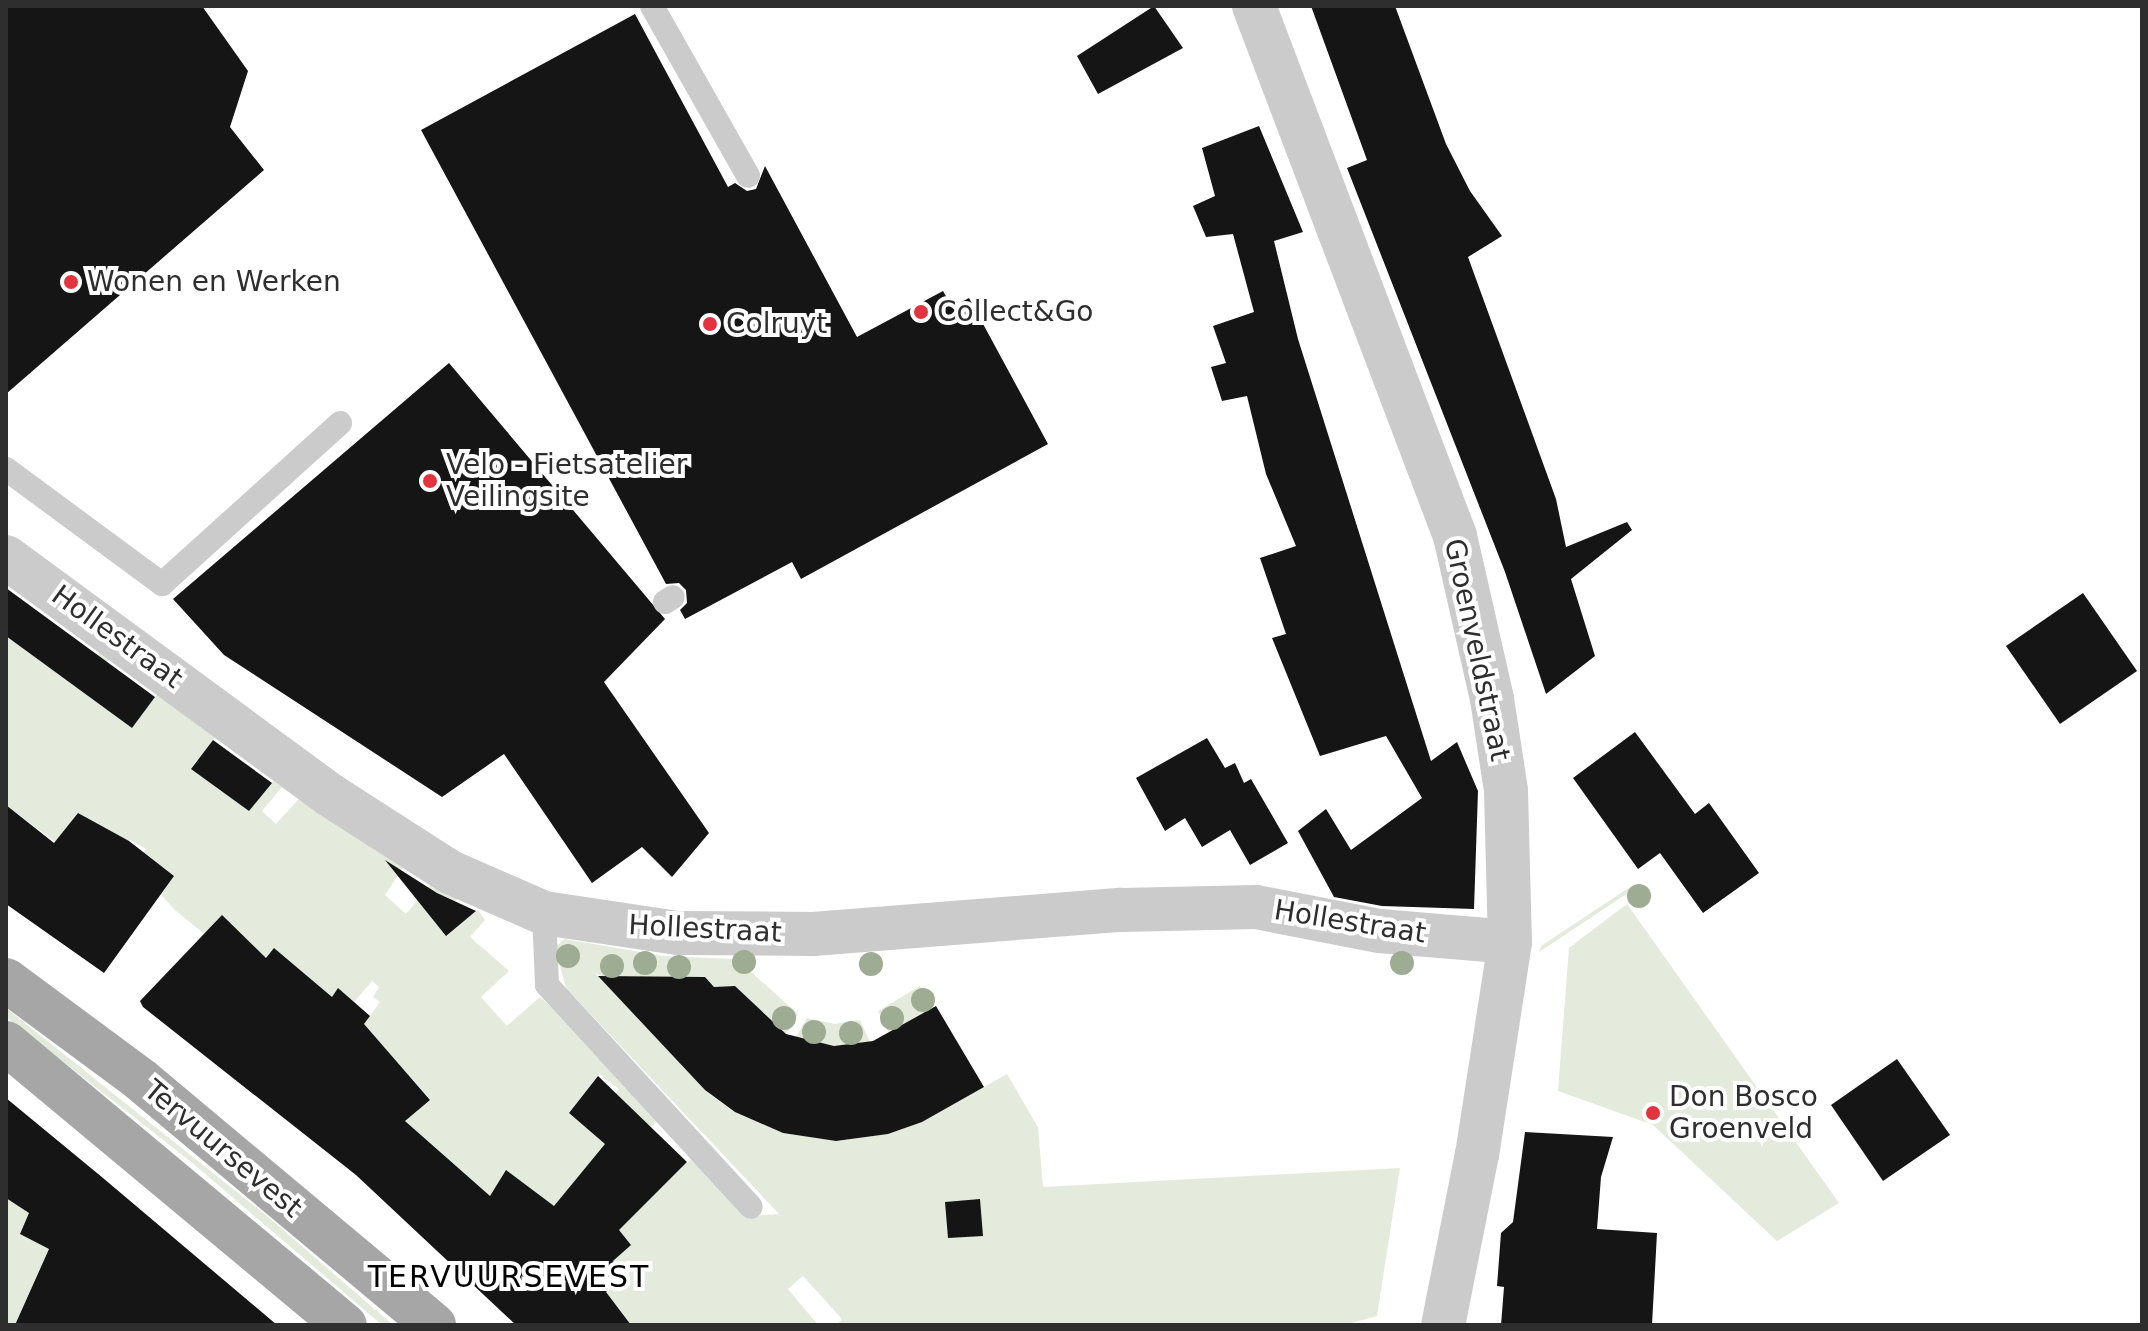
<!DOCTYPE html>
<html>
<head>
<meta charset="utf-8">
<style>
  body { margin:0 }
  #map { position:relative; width:2148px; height:1331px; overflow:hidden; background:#fff; font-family:"DejaVu Sans",sans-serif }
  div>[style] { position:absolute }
  .green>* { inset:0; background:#e4ebdc }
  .building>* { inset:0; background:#151515 }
  .service>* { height:24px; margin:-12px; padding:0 12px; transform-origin:12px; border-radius:12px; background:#cbcbcb }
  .minor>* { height:44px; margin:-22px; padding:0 22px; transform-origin:22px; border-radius:22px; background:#cbcbcb }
  .primary>* { height:44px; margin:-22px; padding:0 22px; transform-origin:22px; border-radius:22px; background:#a6a6a6 }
  .trees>* { width:24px; height:24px; margin:-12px; border-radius:50%; background:#9fac94 }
  .dots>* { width:22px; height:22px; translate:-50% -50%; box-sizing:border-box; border:4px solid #fff; border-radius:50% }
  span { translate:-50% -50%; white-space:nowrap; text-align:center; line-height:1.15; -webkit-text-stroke:8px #fff; paint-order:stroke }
  .poi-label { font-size:28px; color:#2e2e2e }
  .left { translate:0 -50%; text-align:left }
  .street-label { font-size:28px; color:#2e2e2e }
  .neighbourhood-label { font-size:30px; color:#000; letter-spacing:2px }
  .frame { position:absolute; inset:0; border:8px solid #2e2e2e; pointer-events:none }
</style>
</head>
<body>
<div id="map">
  <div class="green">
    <i style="clip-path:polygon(evenodd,6px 636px,71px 683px,100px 652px,110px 659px,80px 689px,132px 728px,157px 694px,215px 737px,191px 768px,212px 784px,218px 778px,249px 811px,273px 781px,282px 787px,262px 811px,276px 824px,298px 800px,310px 800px,404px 866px,385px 895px,406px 914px,432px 883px,465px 893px,433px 920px,446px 935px,478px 910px,485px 920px,470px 937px,509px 971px,481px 997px,507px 1026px,540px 997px,548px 1004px,657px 1121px,626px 1153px,661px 1188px,692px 1158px,746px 1216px,779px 1214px,566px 988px,555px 948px,564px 939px,664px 956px,757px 960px,749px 970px,798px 1014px,786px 1034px,735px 986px,714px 987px,705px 977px,604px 977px,595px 973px,711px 1095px,735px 1112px,783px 1133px,836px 1141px,888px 1134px,922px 1122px,1007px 1074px,1038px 1127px,1043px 1187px,1400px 1168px,1377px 1316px,1344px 1325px,837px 1325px,842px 1319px,803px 1276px,788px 1289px,818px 1325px,631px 1325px,606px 1292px,613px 1261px,631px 1245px,620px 1232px,580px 1268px,506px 1171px,489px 1197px,405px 1121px,430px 1099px,405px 1071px,342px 1055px,380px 1002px,373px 997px,379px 987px,372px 981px,354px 1002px,338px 989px,314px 1022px,176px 911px,161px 895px,174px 876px,163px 867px,154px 878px,135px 865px,146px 849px,130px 840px,111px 865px,95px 824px,79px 813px,55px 842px,6px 805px,6px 636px,599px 1074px,619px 1089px,597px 1118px,584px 1126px,569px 1113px,599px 1074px)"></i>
    <i style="clip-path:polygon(1630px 887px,1646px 896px,1641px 910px,1628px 893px,1539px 952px,1541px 946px)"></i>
    <i style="clip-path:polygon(1627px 904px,1839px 1203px,1777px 1241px,1653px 1125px,1558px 1091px,1569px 948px)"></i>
    <i style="clip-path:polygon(920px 986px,933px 1008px,889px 1033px,878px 1011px)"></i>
    <i style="clip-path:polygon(6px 1008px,267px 1216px,393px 1325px,382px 1325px,190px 1161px,6px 1017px)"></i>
    <i style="clip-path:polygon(807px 1018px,835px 1024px,860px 1020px,870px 1042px,834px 1046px,796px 1037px)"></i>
    <i style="clip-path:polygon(6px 1198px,29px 1213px,21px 1234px,49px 1249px,15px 1325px,6px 1325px)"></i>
  </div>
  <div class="building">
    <i style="clip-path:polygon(6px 6px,202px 6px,248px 71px,230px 127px,264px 170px,6px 394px)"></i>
    <i style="clip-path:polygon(1154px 6px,1183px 48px,1098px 94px,1077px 56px)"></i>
    <i style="clip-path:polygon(1311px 6px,1395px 6px,1446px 144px,1470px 191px,1502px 236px,1468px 257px,1556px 499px,1566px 547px,1627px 522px,1632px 530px,1571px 579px,1595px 656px,1546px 694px,1505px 572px,1347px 168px,1367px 160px)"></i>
    <i style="clip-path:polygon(635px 14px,728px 187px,735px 183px,747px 191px,756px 189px,765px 166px,857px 337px,943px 291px,952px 307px,969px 298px,1048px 444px,801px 579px,792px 562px,685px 619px,680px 610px,687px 603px,686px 590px,679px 583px,666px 584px,421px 130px)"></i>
    <i style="clip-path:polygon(1259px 126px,1303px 232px,1274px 241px,1298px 339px,1431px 761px,1457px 742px,1478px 791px,1474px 909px,1382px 906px,1334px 897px,1298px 831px,1326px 809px,1351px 850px,1422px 798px,1386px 736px,1320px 756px,1272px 638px,1286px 634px,1260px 558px,1296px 546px,1266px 474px,1247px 396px,1222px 401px,1211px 367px,1226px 363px,1213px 326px,1254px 312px,1233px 234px,1206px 237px,1193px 206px,1215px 196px,1202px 148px)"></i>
    <i style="clip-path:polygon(449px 363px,665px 619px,604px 682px,709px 833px,672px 877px,642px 847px,592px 883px,504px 754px,442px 797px,224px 655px,173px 599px)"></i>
    <i style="clip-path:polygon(6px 588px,155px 697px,132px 728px,6px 636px)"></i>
    <i style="clip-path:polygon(2083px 593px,2137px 671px,2060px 724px,2006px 646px)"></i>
    <i style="clip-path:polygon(1635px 732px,1695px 814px,1709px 803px,1759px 873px,1703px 913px,1660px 853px,1638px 869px,1573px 778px)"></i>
    <i style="clip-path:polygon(1207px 738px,1225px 768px,1235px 763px,1244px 783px,1251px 779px,1288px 843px,1250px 865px,1230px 830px,1202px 847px,1185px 818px,1165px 831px,1136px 778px)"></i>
    <i style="clip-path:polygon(213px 740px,272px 783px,249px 811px,191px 769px)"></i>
    <i style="clip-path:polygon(6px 805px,54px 843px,78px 813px,129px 841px,174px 876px,104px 973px,6px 904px)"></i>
    <i style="clip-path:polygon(385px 860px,437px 893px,476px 911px,446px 936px)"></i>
    <i style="clip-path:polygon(222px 915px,266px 958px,274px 948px,332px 997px,338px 988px,370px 1016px,364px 1024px,430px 1100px,405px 1121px,490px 1196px,506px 1170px,554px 1206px,605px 1144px,569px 1113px,598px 1076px,687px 1162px,619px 1230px,631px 1245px,613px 1261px,624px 1275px,606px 1292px,631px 1325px,516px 1325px,356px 1175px,143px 1007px,140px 1001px)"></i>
    <i style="clip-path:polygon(598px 976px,705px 977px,714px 987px,735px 986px,786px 1034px,834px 1046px,873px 1041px,936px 1006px,984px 1087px,922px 1122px,888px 1134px,836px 1141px,783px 1133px,735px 1112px,705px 1090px)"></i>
    <i style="clip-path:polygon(1897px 1059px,1950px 1135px,1883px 1181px,1831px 1105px)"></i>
    <i style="clip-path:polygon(6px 1098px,103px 1178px,277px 1325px,15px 1325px,49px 1249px,20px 1234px,29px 1213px,6px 1198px)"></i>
    <i style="clip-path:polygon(1525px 1132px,1613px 1137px,1601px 1177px,1597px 1229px,1657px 1233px,1652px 1325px,1501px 1325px,1504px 1287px,1497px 1286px,1501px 1233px,1513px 1222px)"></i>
    <i style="clip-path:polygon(980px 1199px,983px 1236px,948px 1238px,945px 1202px)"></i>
  </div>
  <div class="service">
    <i style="left:652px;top:6px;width:195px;rotate:60.5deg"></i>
    <i style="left:6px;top:469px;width:194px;rotate:36.4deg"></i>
    <i style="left:162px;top:584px;width:240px;rotate:-42.1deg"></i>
    <i style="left:665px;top:602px;width:9px;rotate:-32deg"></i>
    <i style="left:544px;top:913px;width:72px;rotate:87.6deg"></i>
    <i style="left:547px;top:985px;width:301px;rotate:47.4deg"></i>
  </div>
  <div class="minor">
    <i style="left:1254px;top:6px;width:567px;rotate:69.23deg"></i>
    <i style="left:1455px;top:536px;width:167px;rotate:77.2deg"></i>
    <i style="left:1492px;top:699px;width:93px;rotate:81.3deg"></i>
    <i style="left:1506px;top:791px;width:151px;rotate:88.5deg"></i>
    <i style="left:1510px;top:942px;width:215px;rotate:98.8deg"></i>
    <i style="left:1477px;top:1154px;width:174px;rotate:101.2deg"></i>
    <i style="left:6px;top:557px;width:402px;rotate:36.3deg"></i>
    <i style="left:330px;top:795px;width:143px;rotate:32.7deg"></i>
    <i style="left:450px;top:872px;width:103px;rotate:23.6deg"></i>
    <i style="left:544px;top:913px;width:135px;rotate:8.5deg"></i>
    <i style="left:678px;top:933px;width:135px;rotate:0.4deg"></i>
    <i style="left:813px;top:934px;width:309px;rotate:-4.5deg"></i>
    <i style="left:1121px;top:910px;width:135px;rotate:-1.3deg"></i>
    <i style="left:1256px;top:907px;width:126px;rotate:11deg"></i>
    <i style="left:1380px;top:931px;width:130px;rotate:4.8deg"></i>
  </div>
  <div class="primary">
    <i style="left:6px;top:980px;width:168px;rotate:36.5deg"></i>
    <i style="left:141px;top:1080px;width:382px;rotate:39.9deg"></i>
    <i style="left:6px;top:1043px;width:441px;rotate:39.8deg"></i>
  </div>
  <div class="trees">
    <i style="left:1639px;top:896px"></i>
    <i style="left:568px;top:956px"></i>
    <i style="left:744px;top:962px"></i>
    <i style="left:645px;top:963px"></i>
    <i style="left:1402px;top:963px"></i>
    <i style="left:871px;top:964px"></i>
    <i style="left:612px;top:966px"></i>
    <i style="left:679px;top:967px"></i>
    <i style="left:923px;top:1000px"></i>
    <i style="left:784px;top:1018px"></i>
    <i style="left:892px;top:1018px"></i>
    <i style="left:814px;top:1032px"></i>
    <i style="left:851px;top:1033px"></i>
  </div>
  <div class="dots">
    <i style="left:71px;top:282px;background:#e2333f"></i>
    <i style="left:921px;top:312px;background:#e2333f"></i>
    <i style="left:710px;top:324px;background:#e2333f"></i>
    <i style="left:430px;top:481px;background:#e2333f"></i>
    <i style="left:1653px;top:1113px;background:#e2333f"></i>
  </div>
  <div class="poi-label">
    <span class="left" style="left:87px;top:282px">Wonen en Werken</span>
    <span class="left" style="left:937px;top:312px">Collect&amp;Go</span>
    <span class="left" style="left:726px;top:324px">Colruyt</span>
    <span class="left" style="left:446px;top:481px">Velo - Fietsatelier<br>Veilingsite</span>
    <span class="left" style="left:1669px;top:1113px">Don Bosco<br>Groenveld</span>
  </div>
  <div class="street-label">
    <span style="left:117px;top:637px;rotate:36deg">Hollestraat</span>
    <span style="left:1477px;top:650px;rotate:78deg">Groenveldstraat</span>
    <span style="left:1350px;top:922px;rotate:9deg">Hollestraat</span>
    <span style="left:705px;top:929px;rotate:3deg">Hollestraat</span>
    <span style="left:223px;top:1149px;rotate:40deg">Tervuursevest</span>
  </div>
  <div class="neighbourhood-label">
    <span style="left:509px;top:1277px">TERVUURSEVEST</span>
  </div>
  <div class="frame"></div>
</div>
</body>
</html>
